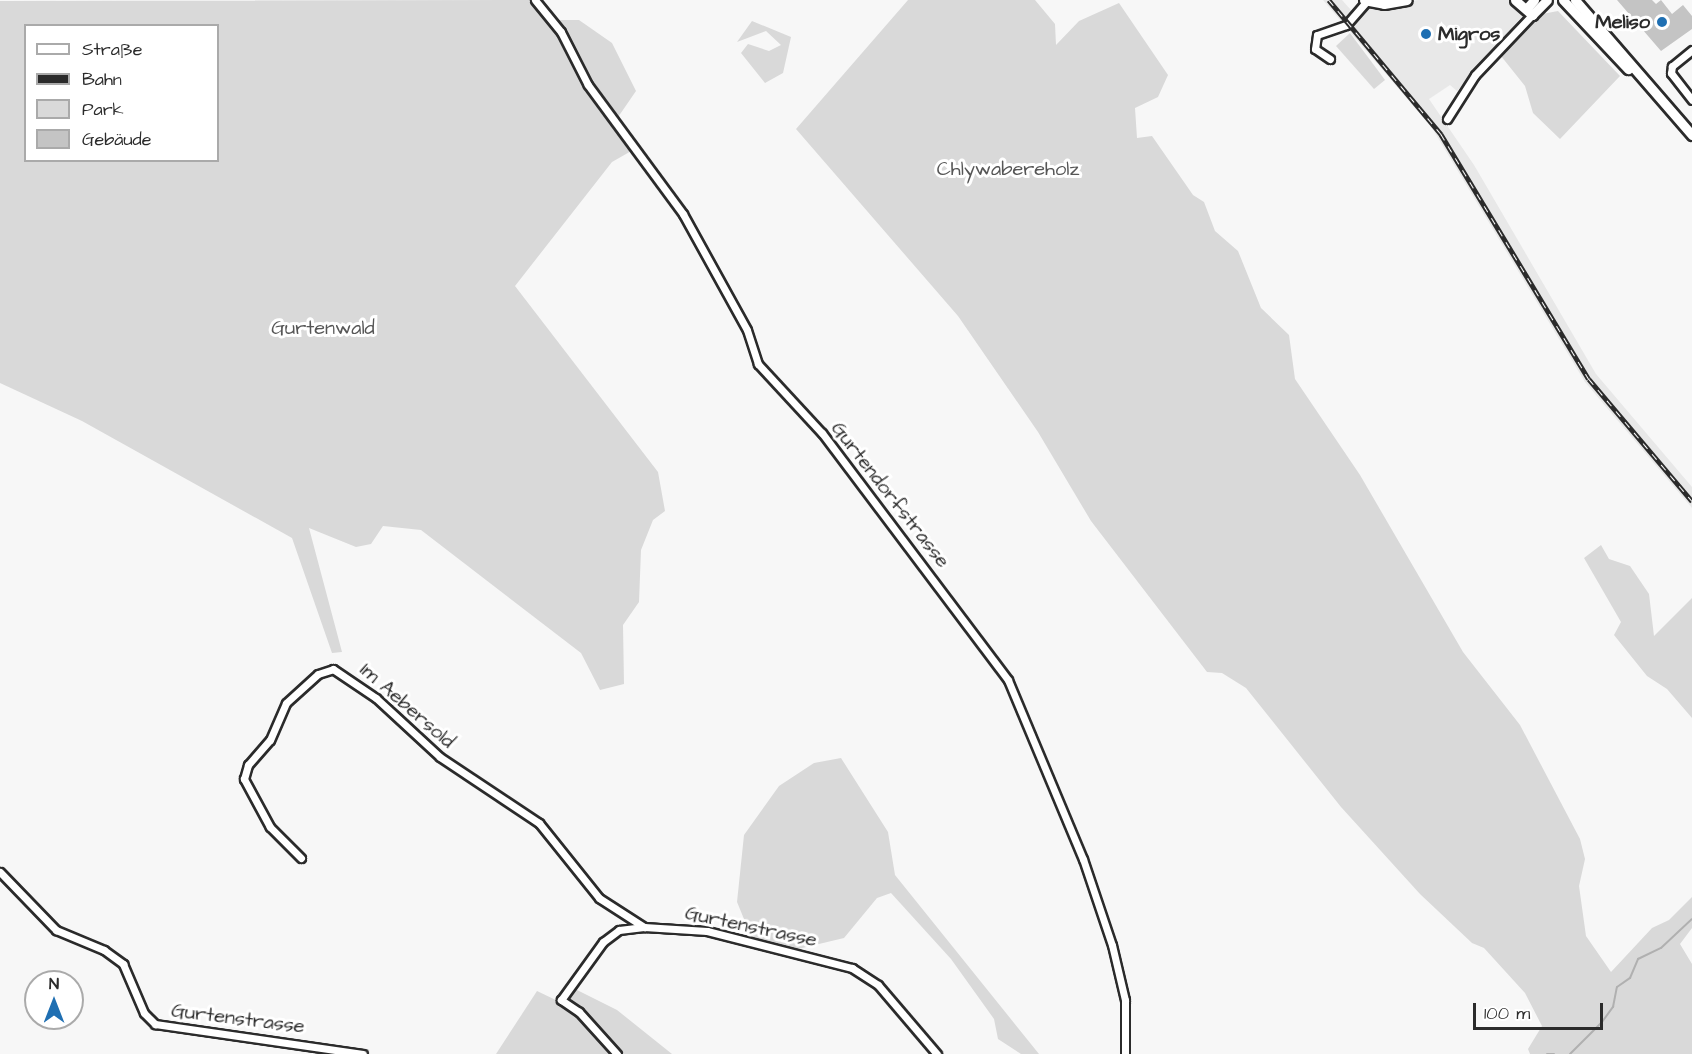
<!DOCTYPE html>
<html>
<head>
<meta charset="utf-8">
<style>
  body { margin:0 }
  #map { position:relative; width:1692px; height:1054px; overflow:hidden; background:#f7f7f7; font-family:"Architects Daughter",sans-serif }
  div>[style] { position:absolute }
  .built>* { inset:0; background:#e8e8e8 }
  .green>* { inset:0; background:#d9d9d9 }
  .stream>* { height:2px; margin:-1px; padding:0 1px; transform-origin:1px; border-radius:1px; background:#b0b0b0 }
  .building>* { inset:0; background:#c4c4c4 }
  .roads { filter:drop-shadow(2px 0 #2b2b2b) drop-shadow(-2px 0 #2b2b2b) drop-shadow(0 2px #2b2b2b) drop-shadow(0 -2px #2b2b2b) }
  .street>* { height:7px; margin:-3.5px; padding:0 3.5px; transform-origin:3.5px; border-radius:3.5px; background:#fff }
  .secondary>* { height:9px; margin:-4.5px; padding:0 4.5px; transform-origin:4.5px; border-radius:4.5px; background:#fff }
  .rail>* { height:4.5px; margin-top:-2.25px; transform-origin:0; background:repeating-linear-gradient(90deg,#fff 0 7px,#2b2b2b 0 14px); box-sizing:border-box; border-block:2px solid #2b2b2b }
  .dots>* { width:16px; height:16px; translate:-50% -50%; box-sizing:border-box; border:3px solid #fff; border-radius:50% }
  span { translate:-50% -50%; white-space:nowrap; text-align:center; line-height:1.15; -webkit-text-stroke:6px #fff; paint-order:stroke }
  .poi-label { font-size:20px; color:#2b2b2b; font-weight:700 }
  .right { translate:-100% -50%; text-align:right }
  .left { translate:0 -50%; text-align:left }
  .park-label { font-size:20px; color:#565656 }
  .street-label { font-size:20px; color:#2b2b2b }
  .legend { position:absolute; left:24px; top:24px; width:195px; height:138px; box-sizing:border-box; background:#fff; border:2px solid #aaa; margin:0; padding:8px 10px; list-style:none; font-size:18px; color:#2b2b2b }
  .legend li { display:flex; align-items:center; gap:12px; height:30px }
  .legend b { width:30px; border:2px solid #aaa }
  .north { position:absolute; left:24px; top:970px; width:60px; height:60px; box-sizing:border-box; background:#fff; border:2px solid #aaa; border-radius:50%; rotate:0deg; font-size:16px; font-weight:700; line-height:24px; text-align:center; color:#2b2b2b }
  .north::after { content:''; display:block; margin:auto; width:21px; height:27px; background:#1f6fb2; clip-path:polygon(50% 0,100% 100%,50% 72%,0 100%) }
  .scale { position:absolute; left:1473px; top:1003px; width:130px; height:27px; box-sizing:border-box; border:3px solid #2b2b2b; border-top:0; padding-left:8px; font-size:18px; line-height:21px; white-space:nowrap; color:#2b2b2b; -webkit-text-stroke:4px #fff; paint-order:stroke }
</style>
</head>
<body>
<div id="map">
  <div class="built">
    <i style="clip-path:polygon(1323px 0,1342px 0,1359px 19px,1368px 9px,1418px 0,1511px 0,1525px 13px,1457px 91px,1450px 85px,1429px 99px,1474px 165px,1596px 374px,1692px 487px,1692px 508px,1585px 382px,1432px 128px)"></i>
  </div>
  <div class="green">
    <i style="clip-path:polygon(evenodd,530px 0,548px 20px,579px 20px,612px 43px,636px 91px,614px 123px,633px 150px,612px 162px,515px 286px,658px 472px,665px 511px,653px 520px,641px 550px,639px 602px,623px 625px,624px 684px,600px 690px,581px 653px,421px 530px,383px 526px,371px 544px,356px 547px,309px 528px,342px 652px,332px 653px,292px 538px,82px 421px,0 383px,0 1px,530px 0,26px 26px,218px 26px,218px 160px,26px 160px,26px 26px)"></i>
    <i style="clip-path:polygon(908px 0,1035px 0,1055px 24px,1056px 45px,1079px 21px,1119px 3px,1168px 75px,1158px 97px,1135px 108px,1137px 138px,1152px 136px,1193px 195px,1204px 202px,1215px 231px,1238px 251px,1261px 308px,1289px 335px,1295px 379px,1360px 475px,1463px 652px,1520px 725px,1580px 839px,1585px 859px,1579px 886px,1586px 936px,1611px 972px,1652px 928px,1669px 920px,1692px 897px,1692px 928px,1680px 944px,1692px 964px,1692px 1054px,1530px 1054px,1528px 1049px,1542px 1026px,1525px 993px,1484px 948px,1472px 943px,1420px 894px,1341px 807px,1246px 688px,1222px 673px,1207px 672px,1091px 521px,1038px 432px,958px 316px,796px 129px)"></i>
    <i style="clip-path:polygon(1558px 11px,1620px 76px,1560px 139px,1533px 113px,1525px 86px,1501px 56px,1537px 15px)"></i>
    <i style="clip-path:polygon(752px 21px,791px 37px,783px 73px,765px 83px,741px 53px,748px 44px,769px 51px,781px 45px,766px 31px,737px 42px)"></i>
    <i style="clip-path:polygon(1350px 33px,1385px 80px,1374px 89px,1336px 46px)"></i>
    <i style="clip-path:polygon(1601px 545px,1609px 559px,1630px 566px,1649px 594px,1654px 636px,1692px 598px,1692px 718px,1667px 689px,1647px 676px,1614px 635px,1621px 622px,1584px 558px)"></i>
    <i style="clip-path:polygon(841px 758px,888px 832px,895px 875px,1039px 1054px,1021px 1054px,998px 1039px,994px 1019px,951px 959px,891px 893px,877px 898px,844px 938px,798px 949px,753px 941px,737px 902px,744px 835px,779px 786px,814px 763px)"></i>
    <i style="clip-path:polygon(569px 986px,617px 1010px,672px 1054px,496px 1054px,537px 991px,560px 1002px)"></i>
  </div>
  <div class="stream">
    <i style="left:1547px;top:1054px;width:7px"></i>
    <i style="left:1570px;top:1054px;width:45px;rotate:-45deg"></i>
    <i style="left:1602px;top:1022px;width:19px;rotate:-54deg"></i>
    <i style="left:1613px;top:1007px;width:20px;rotate:-79deg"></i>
    <i style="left:1617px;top:987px;width:16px;rotate:-35deg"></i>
    <i style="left:1630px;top:978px;width:21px;rotate:-67deg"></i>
    <i style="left:1638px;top:959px;width:25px;rotate:-26deg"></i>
    <i style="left:1661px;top:948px;width:42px;rotate:-43.1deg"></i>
  </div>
  <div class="building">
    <i style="clip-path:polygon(1617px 0,1652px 0,1656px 4px,1661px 0,1672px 14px,1683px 5px,1692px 16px,1692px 29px,1661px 51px)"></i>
  </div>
  <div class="roads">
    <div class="street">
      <i style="left:535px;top:0;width:41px;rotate:50.9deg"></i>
      <i style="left:561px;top:32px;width:59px;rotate:63deg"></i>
      <i style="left:588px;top:85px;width:160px;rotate:53.6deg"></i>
      <i style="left:683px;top:214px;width:132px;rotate:61.1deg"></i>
      <i style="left:747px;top:330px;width:36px;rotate:72deg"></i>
      <i style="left:758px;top:364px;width:94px;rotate:47.2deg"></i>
      <i style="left:822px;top:433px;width:309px;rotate:53deg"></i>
      <i style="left:1008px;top:680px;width:194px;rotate:67.3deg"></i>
      <i style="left:1083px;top:859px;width:91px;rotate:71.4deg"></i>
      <i style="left:1112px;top:945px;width:57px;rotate:76.7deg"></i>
      <i style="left:1125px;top:1000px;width:54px;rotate:90deg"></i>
      <i style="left:1692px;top:50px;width:26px;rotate:141deg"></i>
      <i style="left:1672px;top:66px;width:7px;rotate:98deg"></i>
      <i style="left:1671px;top:73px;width:34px;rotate:52deg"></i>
      <i style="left:1330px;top:59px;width:18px;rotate:-146deg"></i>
      <i style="left:1315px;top:49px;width:14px;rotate:-82deg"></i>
      <i style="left:1317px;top:35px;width:31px;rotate:-19deg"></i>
      <i style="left:1346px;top:25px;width:32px;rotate:-49deg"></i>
      <i style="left:1447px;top:119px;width:52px;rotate:-57.5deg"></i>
      <i style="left:1475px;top:75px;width:83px;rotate:-46.5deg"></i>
      <i style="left:301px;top:858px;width:44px;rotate:-135deg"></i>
      <i style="left:270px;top:827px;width:55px;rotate:-118.4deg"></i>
      <i style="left:244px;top:779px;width:15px;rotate:-74deg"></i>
      <i style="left:248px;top:765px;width:33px;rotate:-49deg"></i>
      <i style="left:270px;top:740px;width:40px;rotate:-66.6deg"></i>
      <i style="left:286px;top:703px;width:43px;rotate:-42.2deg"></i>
      <i style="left:318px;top:674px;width:16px;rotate:-18deg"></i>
      <i style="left:333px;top:669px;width:52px;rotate:34deg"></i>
      <i style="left:376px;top:698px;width:87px;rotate:42.7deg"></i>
      <i style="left:440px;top:757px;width:119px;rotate:33.7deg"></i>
      <i style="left:539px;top:823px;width:96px;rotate:51.3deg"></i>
      <i style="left:599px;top:898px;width:54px;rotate:32.8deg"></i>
      <i style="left:0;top:872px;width:81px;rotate:46deg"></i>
      <i style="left:56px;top:930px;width:52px;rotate:22.6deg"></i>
      <i style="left:104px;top:950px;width:24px;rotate:36deg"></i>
      <i style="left:123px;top:964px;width:53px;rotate:66.8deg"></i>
      <i style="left:144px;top:1013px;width:16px;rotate:45deg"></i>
      <i style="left:155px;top:1024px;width:210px;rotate:8.2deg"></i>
      <i style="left:617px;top:1054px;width:57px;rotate:-132.1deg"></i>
      <i style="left:579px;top:1012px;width:22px;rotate:-146deg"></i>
      <i style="left:561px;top:1000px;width:72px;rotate:-54.1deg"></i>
      <i style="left:603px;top:942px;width:20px;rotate:-37deg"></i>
      <i style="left:619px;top:930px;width:25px;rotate:-7deg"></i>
      <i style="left:644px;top:927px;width:63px;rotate:3.6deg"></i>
      <i style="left:707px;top:931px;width:150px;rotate:14.3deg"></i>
      <i style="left:852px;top:968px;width:31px;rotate:33deg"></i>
      <i style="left:878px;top:985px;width:91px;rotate:49.5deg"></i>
    </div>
    <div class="secondary">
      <i style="left:1364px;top:0;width:20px;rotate:11deg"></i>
      <i style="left:1384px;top:4px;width:23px;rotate:-10deg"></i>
      <i style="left:1515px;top:0;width:23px;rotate:41deg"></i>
      <i style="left:1532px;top:15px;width:21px;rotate:-45deg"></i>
      <i style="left:1563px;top:0;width:95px;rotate:46.7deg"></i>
      <i style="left:1575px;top:0;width:179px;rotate:49.1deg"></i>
      <i style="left:1526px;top:9px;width:12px;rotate:-48deg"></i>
    </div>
  </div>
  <div class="rail">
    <i style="left:1329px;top:0;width:175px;rotate:50.1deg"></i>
    <i style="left:1441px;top:134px;width:286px;rotate:58.9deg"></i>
    <i style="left:1589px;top:379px;width:160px;rotate:49.8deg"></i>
  </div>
  <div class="dots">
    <i style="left:1662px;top:22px;background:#1f6fb2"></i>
    <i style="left:1426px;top:34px;background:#1f6fb2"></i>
  </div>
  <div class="poi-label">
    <span class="right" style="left:1650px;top:22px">Meliso</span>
    <span class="left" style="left:1438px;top:34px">Migros</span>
  </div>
  <div class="park-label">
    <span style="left:1008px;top:169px">Chlywabereholz</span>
    <span style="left:323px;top:328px">Gurtenwald</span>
  </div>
  <div class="street-label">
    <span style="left:890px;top:495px;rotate:52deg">Gurtendorfstrasse</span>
    <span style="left:407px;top:706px;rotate:41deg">Im Aebersold</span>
    <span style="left:751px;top:927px;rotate:12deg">Gurtenstrasse</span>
    <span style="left:238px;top:1019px;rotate:7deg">Gurtenstrasse</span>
  </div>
  <ul class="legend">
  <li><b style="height:8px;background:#fff"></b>Straße</li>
  <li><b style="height:8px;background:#2b2b2b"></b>Bahn</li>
  <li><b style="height:16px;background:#d9d9d9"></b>Park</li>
  <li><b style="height:16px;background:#c4c4c4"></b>Gebäude</li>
  </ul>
  <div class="north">N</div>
  <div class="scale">100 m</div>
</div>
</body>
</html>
